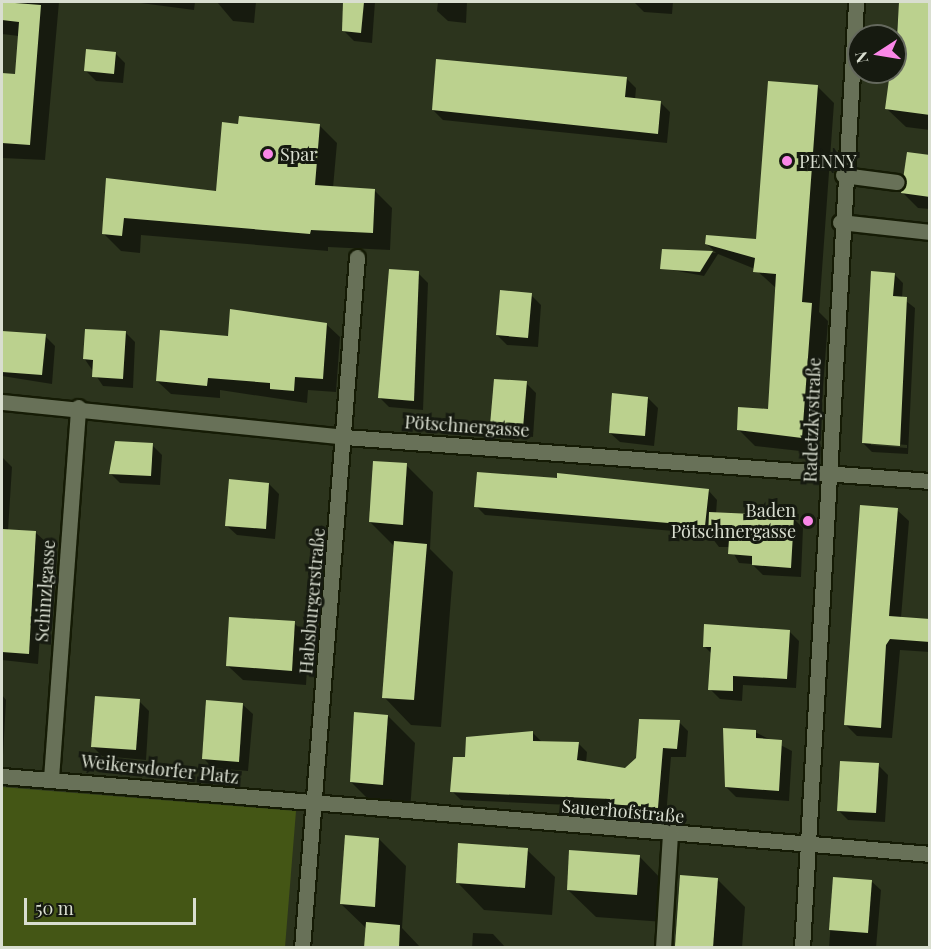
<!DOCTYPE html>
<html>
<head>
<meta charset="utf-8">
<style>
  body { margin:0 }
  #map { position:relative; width:931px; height:949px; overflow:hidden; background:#2c341d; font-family:"Playfair Display",serif }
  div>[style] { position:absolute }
  .green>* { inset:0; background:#445615 }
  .shadow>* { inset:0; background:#0007 }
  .building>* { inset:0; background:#bbd18e }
  .roads { filter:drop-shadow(2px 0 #151b05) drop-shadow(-2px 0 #151b05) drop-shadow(0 2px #151b05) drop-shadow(0 -2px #151b05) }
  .minor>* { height:15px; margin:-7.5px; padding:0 7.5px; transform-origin:7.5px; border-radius:7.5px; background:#687158 }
  .dots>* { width:16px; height:16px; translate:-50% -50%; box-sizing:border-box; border:3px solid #161a10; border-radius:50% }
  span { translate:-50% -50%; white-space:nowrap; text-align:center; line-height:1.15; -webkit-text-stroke:6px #161a10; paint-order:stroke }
  .poi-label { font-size:18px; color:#d9ded0 }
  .left { translate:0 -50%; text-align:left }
  .right { translate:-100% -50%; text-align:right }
  .street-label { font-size:18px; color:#d9ded0 }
  .frame { position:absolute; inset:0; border:3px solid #d9ded0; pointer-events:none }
  .north { position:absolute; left:847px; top:24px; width:60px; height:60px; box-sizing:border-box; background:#161a10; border:2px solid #64685d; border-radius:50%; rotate:258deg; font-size:16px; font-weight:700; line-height:24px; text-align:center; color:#d9ded0 }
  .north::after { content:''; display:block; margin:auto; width:21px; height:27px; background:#fa87e7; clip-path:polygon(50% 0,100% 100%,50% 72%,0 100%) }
  .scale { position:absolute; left:24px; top:898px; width:172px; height:27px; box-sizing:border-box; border:3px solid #d9ded0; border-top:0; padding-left:8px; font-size:18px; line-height:21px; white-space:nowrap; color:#d9ded0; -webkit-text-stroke:4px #161a10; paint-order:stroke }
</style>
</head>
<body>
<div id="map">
  <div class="green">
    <i style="clip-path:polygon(2px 787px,296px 811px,285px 947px,2px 947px)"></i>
  </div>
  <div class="shadow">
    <i style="clip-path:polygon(2px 2px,59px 2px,45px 160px,2px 158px,2px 75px,16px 76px,19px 36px,2px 34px)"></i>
    <i style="clip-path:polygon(133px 2px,195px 2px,194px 10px)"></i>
    <i style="clip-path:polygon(217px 2px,256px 2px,254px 23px,233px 21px)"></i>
    <i style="clip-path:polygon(345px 2px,375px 2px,372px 43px,354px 41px,343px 30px)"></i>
    <i style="clip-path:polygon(438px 2px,467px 2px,466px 23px,448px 21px,437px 11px)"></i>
    <i style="clip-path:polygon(634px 2px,673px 2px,672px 14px,644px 12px)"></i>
    <i style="clip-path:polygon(900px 2px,930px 2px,930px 130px,906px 127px,887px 109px)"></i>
    <i style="clip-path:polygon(115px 53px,125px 63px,123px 83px,96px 81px,86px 71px)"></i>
    <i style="clip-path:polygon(626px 78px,636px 88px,635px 100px,660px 102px,670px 112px,667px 143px,443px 120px,433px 110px)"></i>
    <i style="clip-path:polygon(818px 87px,834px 103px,819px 312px,828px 321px,818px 453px,755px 446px,738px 429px,769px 411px,777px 289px,755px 269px,718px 254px,704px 276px,662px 268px,663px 250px,716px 253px,706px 243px,758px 240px)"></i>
    <i style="clip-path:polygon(240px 125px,319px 125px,337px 143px,333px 188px,374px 190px,392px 208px,390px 250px,328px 247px,328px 251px,141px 235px,140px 253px,121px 251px,103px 233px,108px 180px,217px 193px)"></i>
    <i style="clip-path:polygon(930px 156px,930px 209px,918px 208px,903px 193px)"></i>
    <i style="clip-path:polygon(418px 273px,428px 283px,423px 410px,389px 407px,379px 397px)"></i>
    <i style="clip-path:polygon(evenodd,894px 274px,903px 283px,902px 298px,915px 308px,908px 454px,872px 452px,863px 443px,894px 274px,871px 442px,907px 445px,907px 448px,871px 445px,871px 442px)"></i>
    <i style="clip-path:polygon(531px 295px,541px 305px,538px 347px,507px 345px,497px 335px)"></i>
    <i style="clip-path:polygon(326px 324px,340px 337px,336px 392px,308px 390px,307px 403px,220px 390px,220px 398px,171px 394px,157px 381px,230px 337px)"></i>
    <i style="clip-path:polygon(2px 332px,45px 336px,55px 346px,52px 384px,2px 376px)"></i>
    <i style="clip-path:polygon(125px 332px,135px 342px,133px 388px,103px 386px,84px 358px)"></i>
    <i style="clip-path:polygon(526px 383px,536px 393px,533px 437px,502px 434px,492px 425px)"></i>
    <i style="clip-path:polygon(648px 398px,658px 408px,654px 446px,620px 442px,610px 433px)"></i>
    <i style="clip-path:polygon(152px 445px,162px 455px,160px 485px,120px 483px,110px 473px)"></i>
    <i style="clip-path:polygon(2px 457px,12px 467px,8px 531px,36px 533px,46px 542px,38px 664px,2px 660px)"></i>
    <i style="clip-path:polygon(406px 465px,433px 492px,430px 549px,453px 572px,441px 727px,411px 725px,384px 697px,395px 547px,370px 522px)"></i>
    <i style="clip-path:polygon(269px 484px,279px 494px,275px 539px,237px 535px,227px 526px)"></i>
    <i style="clip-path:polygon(708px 490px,717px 500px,716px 514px,793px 518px,803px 528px,801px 577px,763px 575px,752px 564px,739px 563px,730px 547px,719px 547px,709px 534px,485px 515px,476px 506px)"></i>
    <i style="clip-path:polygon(897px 510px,909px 521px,901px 618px,930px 620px,930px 652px,900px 650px,892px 738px,857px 736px,846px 725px)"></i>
    <i style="clip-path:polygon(294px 623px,309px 638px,306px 685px,243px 680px,228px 666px)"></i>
    <i style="clip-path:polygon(789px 631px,799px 641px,796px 688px,743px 685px,742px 701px,720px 699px,710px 689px,712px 654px,704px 646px)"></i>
    <i style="clip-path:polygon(2px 695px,6px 700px,3px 755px,2px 755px)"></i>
    <i style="clip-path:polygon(139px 701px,149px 711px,146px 760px,102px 756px,92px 746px)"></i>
    <i style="clip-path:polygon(243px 705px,253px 714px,248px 771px,213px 768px,203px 758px)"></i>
    <i style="clip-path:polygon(388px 716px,415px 743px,410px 811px,378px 809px,351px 782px)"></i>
    <i style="clip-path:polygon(679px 722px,688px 731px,686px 757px,671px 757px,666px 816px,620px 813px,615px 807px,461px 800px,452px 791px,466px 759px,533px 733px,542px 742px,578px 743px,587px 752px,586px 763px,625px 769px)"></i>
    <i style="clip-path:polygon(755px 732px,792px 751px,789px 801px,736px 797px,726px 787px)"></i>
    <i style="clip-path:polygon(878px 765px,888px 775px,885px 822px,848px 820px,838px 810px)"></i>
    <i style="clip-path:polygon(379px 839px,406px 866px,402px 928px,421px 948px,366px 948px,367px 929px,341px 904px)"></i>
    <i style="clip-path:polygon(527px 850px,555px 877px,552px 915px,484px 910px,457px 882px)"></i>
    <i style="clip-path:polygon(639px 856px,666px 884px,664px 922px,596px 917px,568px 890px)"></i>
    <i style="clip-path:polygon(834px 878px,871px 881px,881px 890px,876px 948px,829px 948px)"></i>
    <i style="clip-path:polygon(717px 879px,745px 907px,742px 948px,679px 948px)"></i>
    <i style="clip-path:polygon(473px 933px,493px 934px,506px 948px,472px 948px)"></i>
  </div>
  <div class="building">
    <i style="clip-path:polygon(2px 2px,41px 5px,30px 145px,2px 143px,2px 73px,15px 74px,19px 22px,2px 20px)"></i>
    <i style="clip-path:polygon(343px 2px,364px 2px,361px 33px,342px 31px)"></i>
    <i style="clip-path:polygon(899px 2px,930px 2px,930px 115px,885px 109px,890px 72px,895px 72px)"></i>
    <i style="clip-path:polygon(86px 49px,116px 52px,114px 74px,84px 71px)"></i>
    <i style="clip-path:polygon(436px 59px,627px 77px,625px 97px,661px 101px,658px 134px,432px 110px)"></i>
    <i style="clip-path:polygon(768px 81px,818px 85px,802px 302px,812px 303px,802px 438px,737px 430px,738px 407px,768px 409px,776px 274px,753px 272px,755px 258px,705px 244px,706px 235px,756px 239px)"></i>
    <i style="clip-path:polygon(239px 116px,320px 124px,315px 185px,375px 189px,373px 233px,311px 230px,310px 234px,124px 218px,122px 236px,102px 234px,106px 178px,216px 191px,222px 122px,238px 124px)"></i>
    <i style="clip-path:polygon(907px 152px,930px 155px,930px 197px,901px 193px)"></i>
    <i style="clip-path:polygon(662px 249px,713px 251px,700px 272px,660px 269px)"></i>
    <i style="clip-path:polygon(389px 269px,419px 271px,414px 401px,378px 398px)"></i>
    <i style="clip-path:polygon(871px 271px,895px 273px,893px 296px,907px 297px,900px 446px,862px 443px)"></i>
    <i style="clip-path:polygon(500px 290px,532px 293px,528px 338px,496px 335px)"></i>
    <i style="clip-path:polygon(230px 309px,327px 323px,323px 379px,295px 377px,294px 391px,270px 389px,270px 383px,208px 378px,207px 386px,156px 381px,160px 330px,228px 336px)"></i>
    <i style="clip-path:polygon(85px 329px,126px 331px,123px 379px,92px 377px,93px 360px,83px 359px)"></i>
    <i style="clip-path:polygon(2px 331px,46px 334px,42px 375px,2px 372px)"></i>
    <i style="clip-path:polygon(494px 379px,527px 381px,523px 428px,490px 425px)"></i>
    <i style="clip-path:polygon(612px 393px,648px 397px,645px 436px,609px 433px)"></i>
    <i style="clip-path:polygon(115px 441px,153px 443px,151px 476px,109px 474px)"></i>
    <i style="clip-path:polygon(373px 461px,407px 463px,403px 525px,369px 522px)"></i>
    <i style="clip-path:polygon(477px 472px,557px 478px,557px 473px,709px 489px,705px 526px,474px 507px)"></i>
    <i style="clip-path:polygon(229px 479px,269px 483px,266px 529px,225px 526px)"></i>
    <i style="clip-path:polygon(860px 505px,898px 508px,889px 616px,930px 619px,930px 642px,890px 639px,886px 645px,881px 728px,844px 725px)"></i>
    <i style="clip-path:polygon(709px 512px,794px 516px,791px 568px,752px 565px,752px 556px,728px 554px,729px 539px,708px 537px)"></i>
    <i style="clip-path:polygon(2px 529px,36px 531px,29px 654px,2px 652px)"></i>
    <i style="clip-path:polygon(394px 541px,427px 544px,414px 700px,382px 698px)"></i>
    <i style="clip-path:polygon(229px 617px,295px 621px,292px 671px,226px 666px)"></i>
    <i style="clip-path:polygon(704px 624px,790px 630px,787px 679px,733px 676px,733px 691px,708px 690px,711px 647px,703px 647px)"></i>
    <i style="clip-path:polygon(95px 696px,140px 699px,136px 750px,91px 747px)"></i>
    <i style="clip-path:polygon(206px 700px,243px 703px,239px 762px,202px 759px)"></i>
    <i style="clip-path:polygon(354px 712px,388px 715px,383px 785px,350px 782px)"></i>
    <i style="clip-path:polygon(639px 719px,680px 720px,677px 749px,663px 748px,658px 808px,610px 804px,610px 799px,450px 792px,453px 757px,465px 757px,466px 737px,533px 731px,533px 741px,579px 742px,577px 760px,625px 768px,636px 758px)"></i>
    <i style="clip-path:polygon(723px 728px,756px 730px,756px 738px,782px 740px,779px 791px,725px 787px)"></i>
    <i style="clip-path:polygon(840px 761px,879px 763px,876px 813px,837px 811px)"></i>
    <i style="clip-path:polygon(345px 835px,379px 838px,375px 907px,340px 904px)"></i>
    <i style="clip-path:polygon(458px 843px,528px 848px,525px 888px,456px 883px)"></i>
    <i style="clip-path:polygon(569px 850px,640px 855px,637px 895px,567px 890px)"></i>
    <i style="clip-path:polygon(680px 875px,718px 878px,713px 948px,675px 946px)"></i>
    <i style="clip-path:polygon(833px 877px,872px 880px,868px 933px,829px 930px)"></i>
    <i style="clip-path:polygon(366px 922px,400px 925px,399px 948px,364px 948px)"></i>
  </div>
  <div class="roads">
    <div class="minor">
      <i style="left:843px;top:175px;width:54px;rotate:7.4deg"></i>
      <i style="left:840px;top:222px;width:91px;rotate:6.3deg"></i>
      <i style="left:2px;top:402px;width:345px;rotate:5.8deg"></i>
      <i style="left:345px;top:437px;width:587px;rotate:4.3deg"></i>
      <i style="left:2px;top:776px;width:931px;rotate:4.8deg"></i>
      <i style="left:51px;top:778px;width:372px;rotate:-85.8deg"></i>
      <i style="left:302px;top:948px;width:693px;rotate:-85.45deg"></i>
      <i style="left:663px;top:948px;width:114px;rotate:-86.5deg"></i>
      <i style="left:802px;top:948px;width:948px;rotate:-86.73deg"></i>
    </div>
  </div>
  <div class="dots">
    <i style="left:268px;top:154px;background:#fa87e7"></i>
    <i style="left:787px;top:161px;background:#fa87e7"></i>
    <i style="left:808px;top:521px;background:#fa87e7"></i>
  </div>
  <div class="poi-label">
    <span class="left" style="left:280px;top:154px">Spar</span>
    <span class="left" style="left:799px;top:161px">PENNY</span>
    <span class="right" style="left:796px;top:521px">Baden<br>Pötschnergasse</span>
  </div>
  <div class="street-label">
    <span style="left:812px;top:420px;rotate:-88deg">Radetzkystraße</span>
    <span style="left:467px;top:426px;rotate:4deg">Pötschnergasse</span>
    <span style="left:45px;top:591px;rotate:-86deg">Schinzlgasse</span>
    <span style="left:312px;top:601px;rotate:-85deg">Habsburgerstraße</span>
    <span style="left:160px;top:769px;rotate:6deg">Weikersdorfer Platz</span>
    <span style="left:623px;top:811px;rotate:5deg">Sauerhofstraße</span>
  </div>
  <div class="frame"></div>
  <div class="north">N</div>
  <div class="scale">50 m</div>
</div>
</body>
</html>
